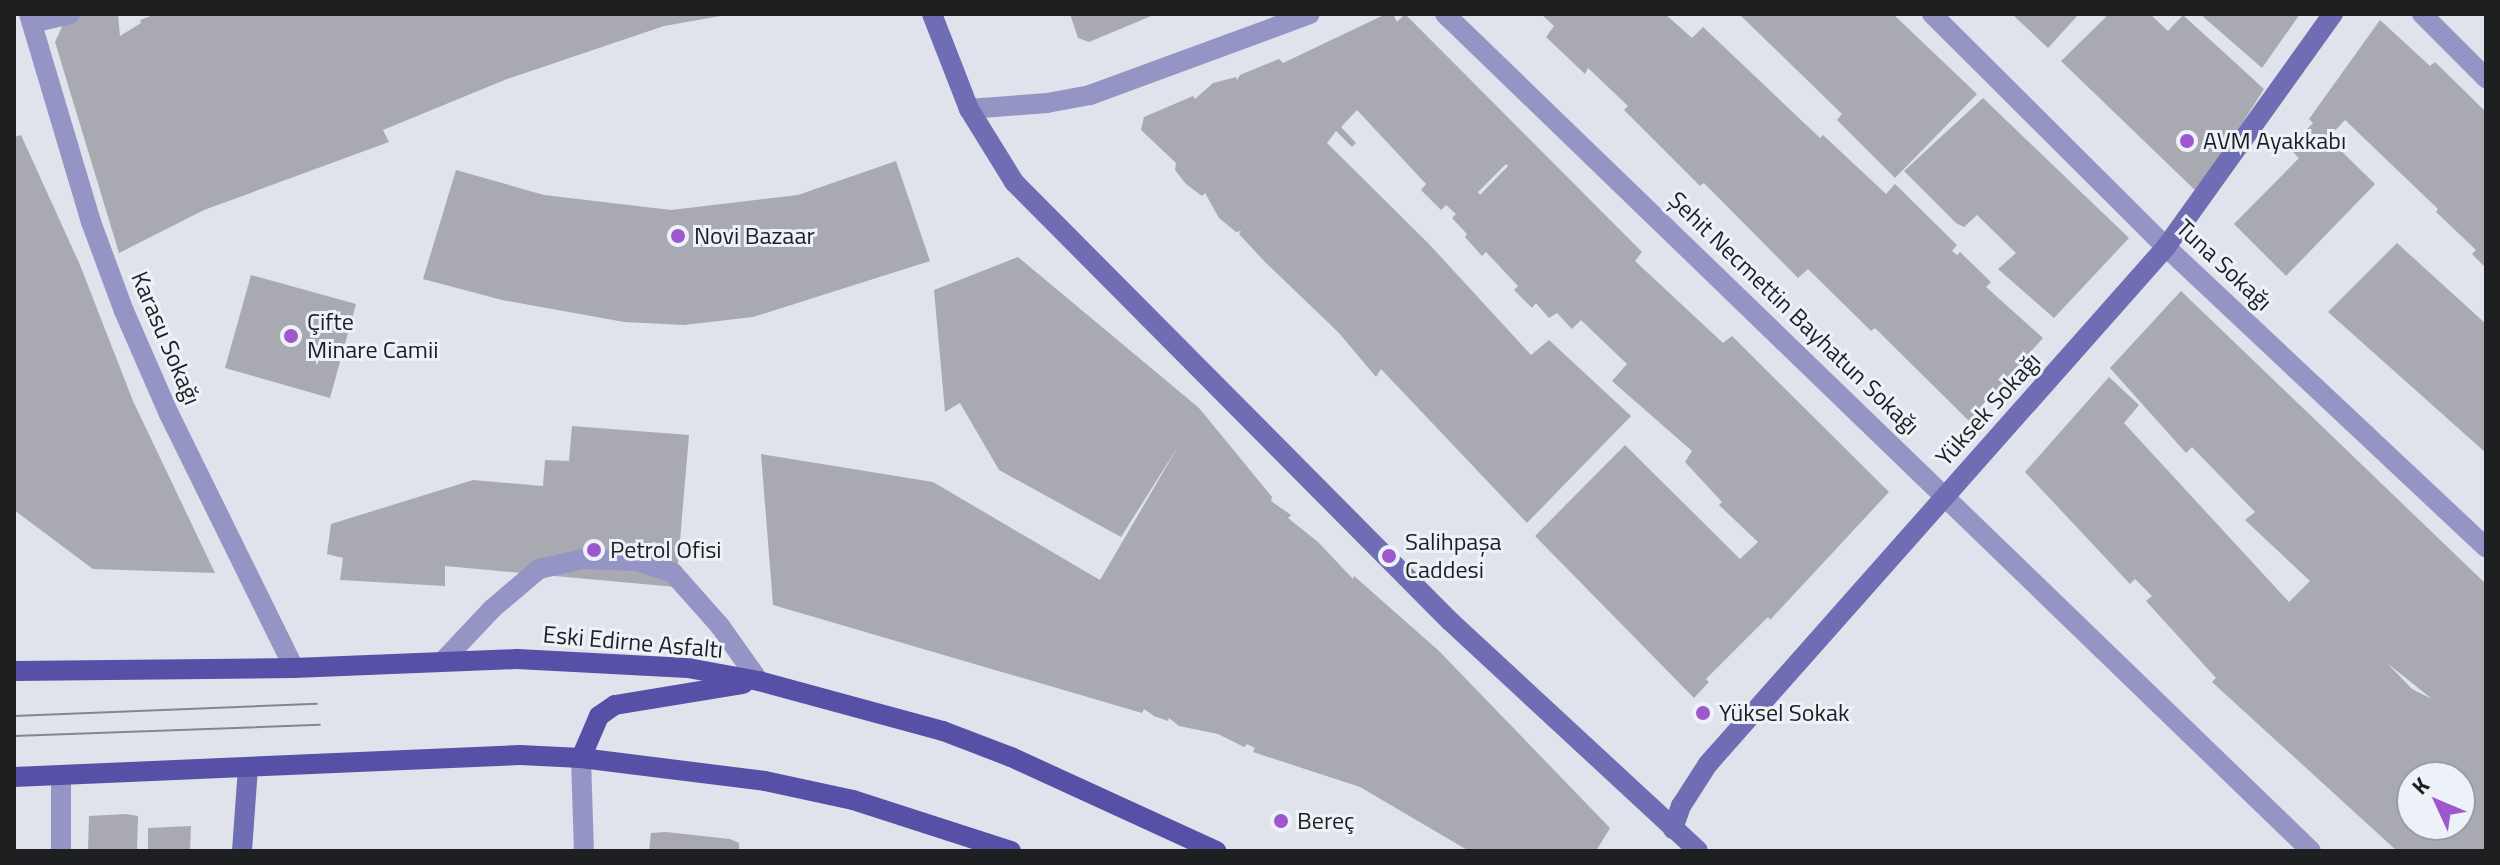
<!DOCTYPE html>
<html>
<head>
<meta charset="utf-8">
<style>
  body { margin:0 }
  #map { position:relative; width:2500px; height:865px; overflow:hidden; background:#e0e3eb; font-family:"Titillium Web",sans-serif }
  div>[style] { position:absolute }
  .building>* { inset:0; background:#a9aab1 }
  .lane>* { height:20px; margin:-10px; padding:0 10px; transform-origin:10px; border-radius:10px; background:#9495c5 }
  .street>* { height:20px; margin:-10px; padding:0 10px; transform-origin:10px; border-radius:10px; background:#9495c5 }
  .secondary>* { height:20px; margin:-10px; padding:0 10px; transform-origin:10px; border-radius:10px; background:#6f6eb4 }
  .primary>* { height:20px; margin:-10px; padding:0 10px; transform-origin:10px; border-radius:10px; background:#5651a6 }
  .tram>* { height:2px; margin:-1px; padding:0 1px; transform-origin:1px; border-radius:1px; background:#83868b }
  .dots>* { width:22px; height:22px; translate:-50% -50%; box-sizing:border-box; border:4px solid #edf1f8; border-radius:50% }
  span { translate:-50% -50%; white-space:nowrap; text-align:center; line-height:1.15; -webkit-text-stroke:6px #edf1f8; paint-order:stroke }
  .poi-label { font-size:24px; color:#1d1f21 }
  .left { translate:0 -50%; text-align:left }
  .street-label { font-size:24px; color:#1d1f21 }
  .frame { position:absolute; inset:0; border:16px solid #1d1f21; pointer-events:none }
  .north { position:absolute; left:2396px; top:761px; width:80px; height:80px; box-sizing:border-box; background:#edf1f8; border:2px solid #9a9da2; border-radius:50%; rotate:314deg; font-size:22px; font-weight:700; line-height:32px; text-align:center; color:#1d1f21 }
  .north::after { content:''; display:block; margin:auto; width:28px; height:36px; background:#9e58cd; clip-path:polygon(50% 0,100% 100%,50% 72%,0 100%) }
</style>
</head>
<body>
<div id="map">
  <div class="building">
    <i style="clip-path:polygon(87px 14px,118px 14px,120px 36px,141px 23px,140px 20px,156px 14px,732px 14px,664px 26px,507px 79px,383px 130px,389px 142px,204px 210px,119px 253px,55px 42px,65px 20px)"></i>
    <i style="clip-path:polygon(1070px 14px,1156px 14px,1089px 42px,1078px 38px)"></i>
    <i style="clip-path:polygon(evenodd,1386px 14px,1393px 14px,1397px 22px,1405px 14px,1642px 252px,1635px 261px,1723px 343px,1732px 336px,1889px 492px,1770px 620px,1768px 617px,1706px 679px,1709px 682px,1694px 698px,1535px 536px,1625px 445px,1740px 559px,1758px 542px,1719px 505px,1722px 502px,1685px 462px,1692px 451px,1612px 381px,1627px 364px,1581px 320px,1572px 329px,1557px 313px,1549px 318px,1536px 303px,1532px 308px,1514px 290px,1518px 286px,1486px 252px,1482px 256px,1465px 237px,1467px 234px,1452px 218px,1456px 214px,1446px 205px,1441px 210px,1421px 190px,1426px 184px,1357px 110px,1341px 127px,1356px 143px,1352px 147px,1336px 131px,1327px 143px,1429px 244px,1531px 355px,1549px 340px,1631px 416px,1527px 523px,1381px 369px,1376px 377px,1339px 333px,1264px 261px,1239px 234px,1241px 231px,1236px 232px,1219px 218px,1205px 193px,1202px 196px,1186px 184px,1175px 170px,1176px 163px,1141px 130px,1144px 117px,1193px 96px,1195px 99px,1213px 83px,1236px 77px,1237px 80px,1240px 75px,1279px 59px,1283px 63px,1386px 14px,1506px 164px,1508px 166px,1480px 195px,1478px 192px,1506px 164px)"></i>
    <i style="clip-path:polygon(1541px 14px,1665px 14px,1692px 38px,1703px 27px,1820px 138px,1823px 135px,1886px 194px,1895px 184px,1957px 245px,1952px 251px,1957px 255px,1960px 252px,1991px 282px,1986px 287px,2043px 338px,1969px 421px,1875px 328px,1871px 331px,1808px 269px,1798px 278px,1704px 183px,1700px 186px,1624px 110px,1628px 106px,1588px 68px,1585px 74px,1546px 37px,1554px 26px)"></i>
    <i style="clip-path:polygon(1739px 14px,1893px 14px,1977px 94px,1895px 178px,1837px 120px,1842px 114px)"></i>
    <i style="clip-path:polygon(2012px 14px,2079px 14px,2048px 48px)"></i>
    <i style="clip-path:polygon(2102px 14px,2150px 14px,2168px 31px,2183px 15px,2264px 89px,2198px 193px,2061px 61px,2106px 17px)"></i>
    <i style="clip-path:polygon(2200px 14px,2300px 14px,2262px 68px)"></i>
    <i style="clip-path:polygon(2380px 20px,2430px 66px,2435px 62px,2486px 112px,2486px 268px,2472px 254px,2476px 250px,2436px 212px,2438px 209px,2345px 120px,2328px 138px,2375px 184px,2286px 276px,2234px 224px,2299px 158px,2289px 148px,2313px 123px,2309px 119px)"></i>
    <i style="clip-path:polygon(1983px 98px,2129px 238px,2054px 318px,1998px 269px,2016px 253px,1977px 215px,1964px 227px,1956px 223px,1904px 171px)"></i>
    <i style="clip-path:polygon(21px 135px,80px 265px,133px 401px,215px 573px,93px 569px,14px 510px,14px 137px)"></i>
    <i style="clip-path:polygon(896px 161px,930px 261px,753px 317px,684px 325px,624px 322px,502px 300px,423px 279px,456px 170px,544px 195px,671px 210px,798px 195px)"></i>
    <i style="clip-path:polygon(2397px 243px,2486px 324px,2486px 453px,2328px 312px)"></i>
    <i style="clip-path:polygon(1018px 257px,1199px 408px,1272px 497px,1271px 501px,1291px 515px,1288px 518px,1318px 542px,1353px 579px,1354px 576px,1439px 651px,1610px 828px,1596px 851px,1469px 851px,1360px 787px,1253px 752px,1255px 748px,1247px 744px,1244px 747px,1218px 734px,1179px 726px,1169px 718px,1168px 721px,1154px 716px,1144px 709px,1142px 713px,773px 605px,761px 454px,933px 482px,1100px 580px,1179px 445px,1121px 537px,999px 470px,960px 403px,945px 412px,934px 290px)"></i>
    <i style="clip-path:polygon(251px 275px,356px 304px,330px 398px,225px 368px)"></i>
    <i style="clip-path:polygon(evenodd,2181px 291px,2486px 584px,2484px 851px,2397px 851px,2212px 682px,2216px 678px,2146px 601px,2152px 596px,2135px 579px,2130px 584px,2025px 472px,2109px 377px,2139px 405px,2124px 423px,2289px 602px,2310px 581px,2245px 520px,2255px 512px,2192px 447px,2186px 453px,2110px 368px,2181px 291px,2387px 663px,2432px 699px,2412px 689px,2387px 663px,2181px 291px,2412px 777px,2460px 777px,2460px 825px,2412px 825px,2412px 777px)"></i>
    <i style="clip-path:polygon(572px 426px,689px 435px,676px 587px,445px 566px,445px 586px,340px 580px,343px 558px,327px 554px,331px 524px,473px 480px,543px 486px,545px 460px,569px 461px)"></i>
    <i style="clip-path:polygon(126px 814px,138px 816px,137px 851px,88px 851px,89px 816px)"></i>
    <i style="clip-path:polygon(191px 826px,190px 851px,148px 851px,148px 828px)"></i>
    <i style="clip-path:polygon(666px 832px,730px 839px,739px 843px,739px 851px,649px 851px,651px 833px)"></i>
  </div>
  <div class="lane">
    <i style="left:443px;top:661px;width:71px;rotate:-46.7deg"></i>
    <i style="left:492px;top:609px;width:62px;rotate:-40.4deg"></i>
    <i style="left:539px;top:569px;width:45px;rotate:-12.8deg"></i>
    <i style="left:583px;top:559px;width:54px;rotate:2.1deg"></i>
    <i style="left:637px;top:561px;width:38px;rotate:18deg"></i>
    <i style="left:673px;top:573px;width:71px;rotate:48.4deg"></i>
    <i style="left:720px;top:626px;width:67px;rotate:54.7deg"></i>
  </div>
  <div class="street">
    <i style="left:29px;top:14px;width:217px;rotate:73.4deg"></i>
    <i style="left:91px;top:222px;width:95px;rotate:69.7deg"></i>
    <i style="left:124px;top:311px;width:112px;rotate:66.4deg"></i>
    <i style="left:169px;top:414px;width:283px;rotate:63.8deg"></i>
    <i style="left:1445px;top:14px;width:1204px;rotate:44.02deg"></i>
    <i style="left:1932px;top:14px;width:330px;rotate:44.9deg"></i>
    <i style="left:2166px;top:247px;width:439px;rotate:43.2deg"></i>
    <i style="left:2422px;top:14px;width:91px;rotate:45deg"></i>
    <i style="left:32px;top:23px;width:39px;rotate:-13deg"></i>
    <i style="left:969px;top:109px;width:78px;rotate:-4.4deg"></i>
    <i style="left:1047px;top:103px;width:44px;rotate:-10.5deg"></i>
    <i style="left:1090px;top:95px;width:234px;rotate:-20.2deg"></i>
    <i style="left:581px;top:758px;width:93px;rotate:88.2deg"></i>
    <i style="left:61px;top:851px;width:75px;rotate:-90deg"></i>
  </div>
  <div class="secondary">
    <i style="left:932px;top:14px;width:102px;rotate:68.7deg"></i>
    <i style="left:969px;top:109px;width:86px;rotate:58.3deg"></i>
    <i style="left:1014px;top:182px;width:619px;rotate:45.2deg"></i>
    <i style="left:1450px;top:621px;width:338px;rotate:42.8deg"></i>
    <i style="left:1673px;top:829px;width:24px;rotate:-71deg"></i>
    <i style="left:1681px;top:806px;width:50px;rotate:-57.3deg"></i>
    <i style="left:1708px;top:764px;width:691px;rotate:-48.46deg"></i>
    <i style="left:2166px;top:247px;width:287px;rotate:-54.4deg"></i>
    <i style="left:242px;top:851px;width:84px;rotate:-85.9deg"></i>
  </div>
  <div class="primary">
    <i style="left:14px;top:671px;width:280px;rotate:-0.6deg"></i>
    <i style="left:294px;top:668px;width:223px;rotate:-2.3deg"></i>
    <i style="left:517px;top:659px;width:171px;rotate:3deg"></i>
    <i style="left:688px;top:668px;width:72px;rotate:10.4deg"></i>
    <i style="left:759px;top:681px;width:191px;rotate:15.2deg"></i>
    <i style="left:943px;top:731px;width:73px;rotate:20.9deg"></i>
    <i style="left:1011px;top:757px;width:226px;rotate:24.6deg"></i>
    <i style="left:581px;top:758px;width:46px;rotate:-66.8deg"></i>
    <i style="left:599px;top:716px;width:19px;rotate:-35deg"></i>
    <i style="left:615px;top:705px;width:130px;rotate:-9.3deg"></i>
    <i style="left:14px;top:777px;width:506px;rotate:-2.49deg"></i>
    <i style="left:520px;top:755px;width:61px;rotate:2.8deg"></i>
    <i style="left:581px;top:758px;width:185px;rotate:7.1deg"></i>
    <i style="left:765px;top:781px;width:90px;rotate:12.2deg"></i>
    <i style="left:853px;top:800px;width:166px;rotate:17.9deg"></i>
  </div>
  <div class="tram">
    <i style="left:14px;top:716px;width:303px;rotate:-2.3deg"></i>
    <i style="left:14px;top:736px;width:306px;rotate:-2.1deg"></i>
  </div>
  <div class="dots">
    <i style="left:2187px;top:141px;background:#9e58cd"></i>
    <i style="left:678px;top:236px;background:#9e58cd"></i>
    <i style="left:291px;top:336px;background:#9e58cd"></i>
    <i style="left:594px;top:550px;background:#9e58cd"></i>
    <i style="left:1389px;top:556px;background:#9e58cd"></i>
    <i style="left:1703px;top:713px;background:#9e58cd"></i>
    <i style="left:1281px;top:821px;background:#9e58cd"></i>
  </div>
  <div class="poi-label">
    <span class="left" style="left:2203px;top:141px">AVM Ayakkabı</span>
    <span class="left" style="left:694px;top:236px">Novi Bazaar</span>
    <span class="left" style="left:307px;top:336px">Çifte<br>Minare Camii</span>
    <span class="left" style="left:1405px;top:556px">Salihpaşa<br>Caddesi</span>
    <span class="left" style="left:610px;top:550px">Petrol Ofisi</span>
    <span class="left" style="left:1719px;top:713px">Yüksel Sokak</span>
    <span class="left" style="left:1297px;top:821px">Bereç</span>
  </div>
  <div class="street-label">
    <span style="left:2224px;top:265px;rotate:43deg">Tuna Sokağı</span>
    <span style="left:1794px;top:313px;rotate:44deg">Şehit Necmettin Bayhatun Sokağı</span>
    <span style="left:166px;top:338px;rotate:67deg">Karasu Sokağı</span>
    <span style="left:1988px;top:409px;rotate:-48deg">Yüksek Sokağı</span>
    <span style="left:633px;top:642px;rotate:5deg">Eski Edirne Asfaltı</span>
  </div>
  <div class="frame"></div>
  <div class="north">K</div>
</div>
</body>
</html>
